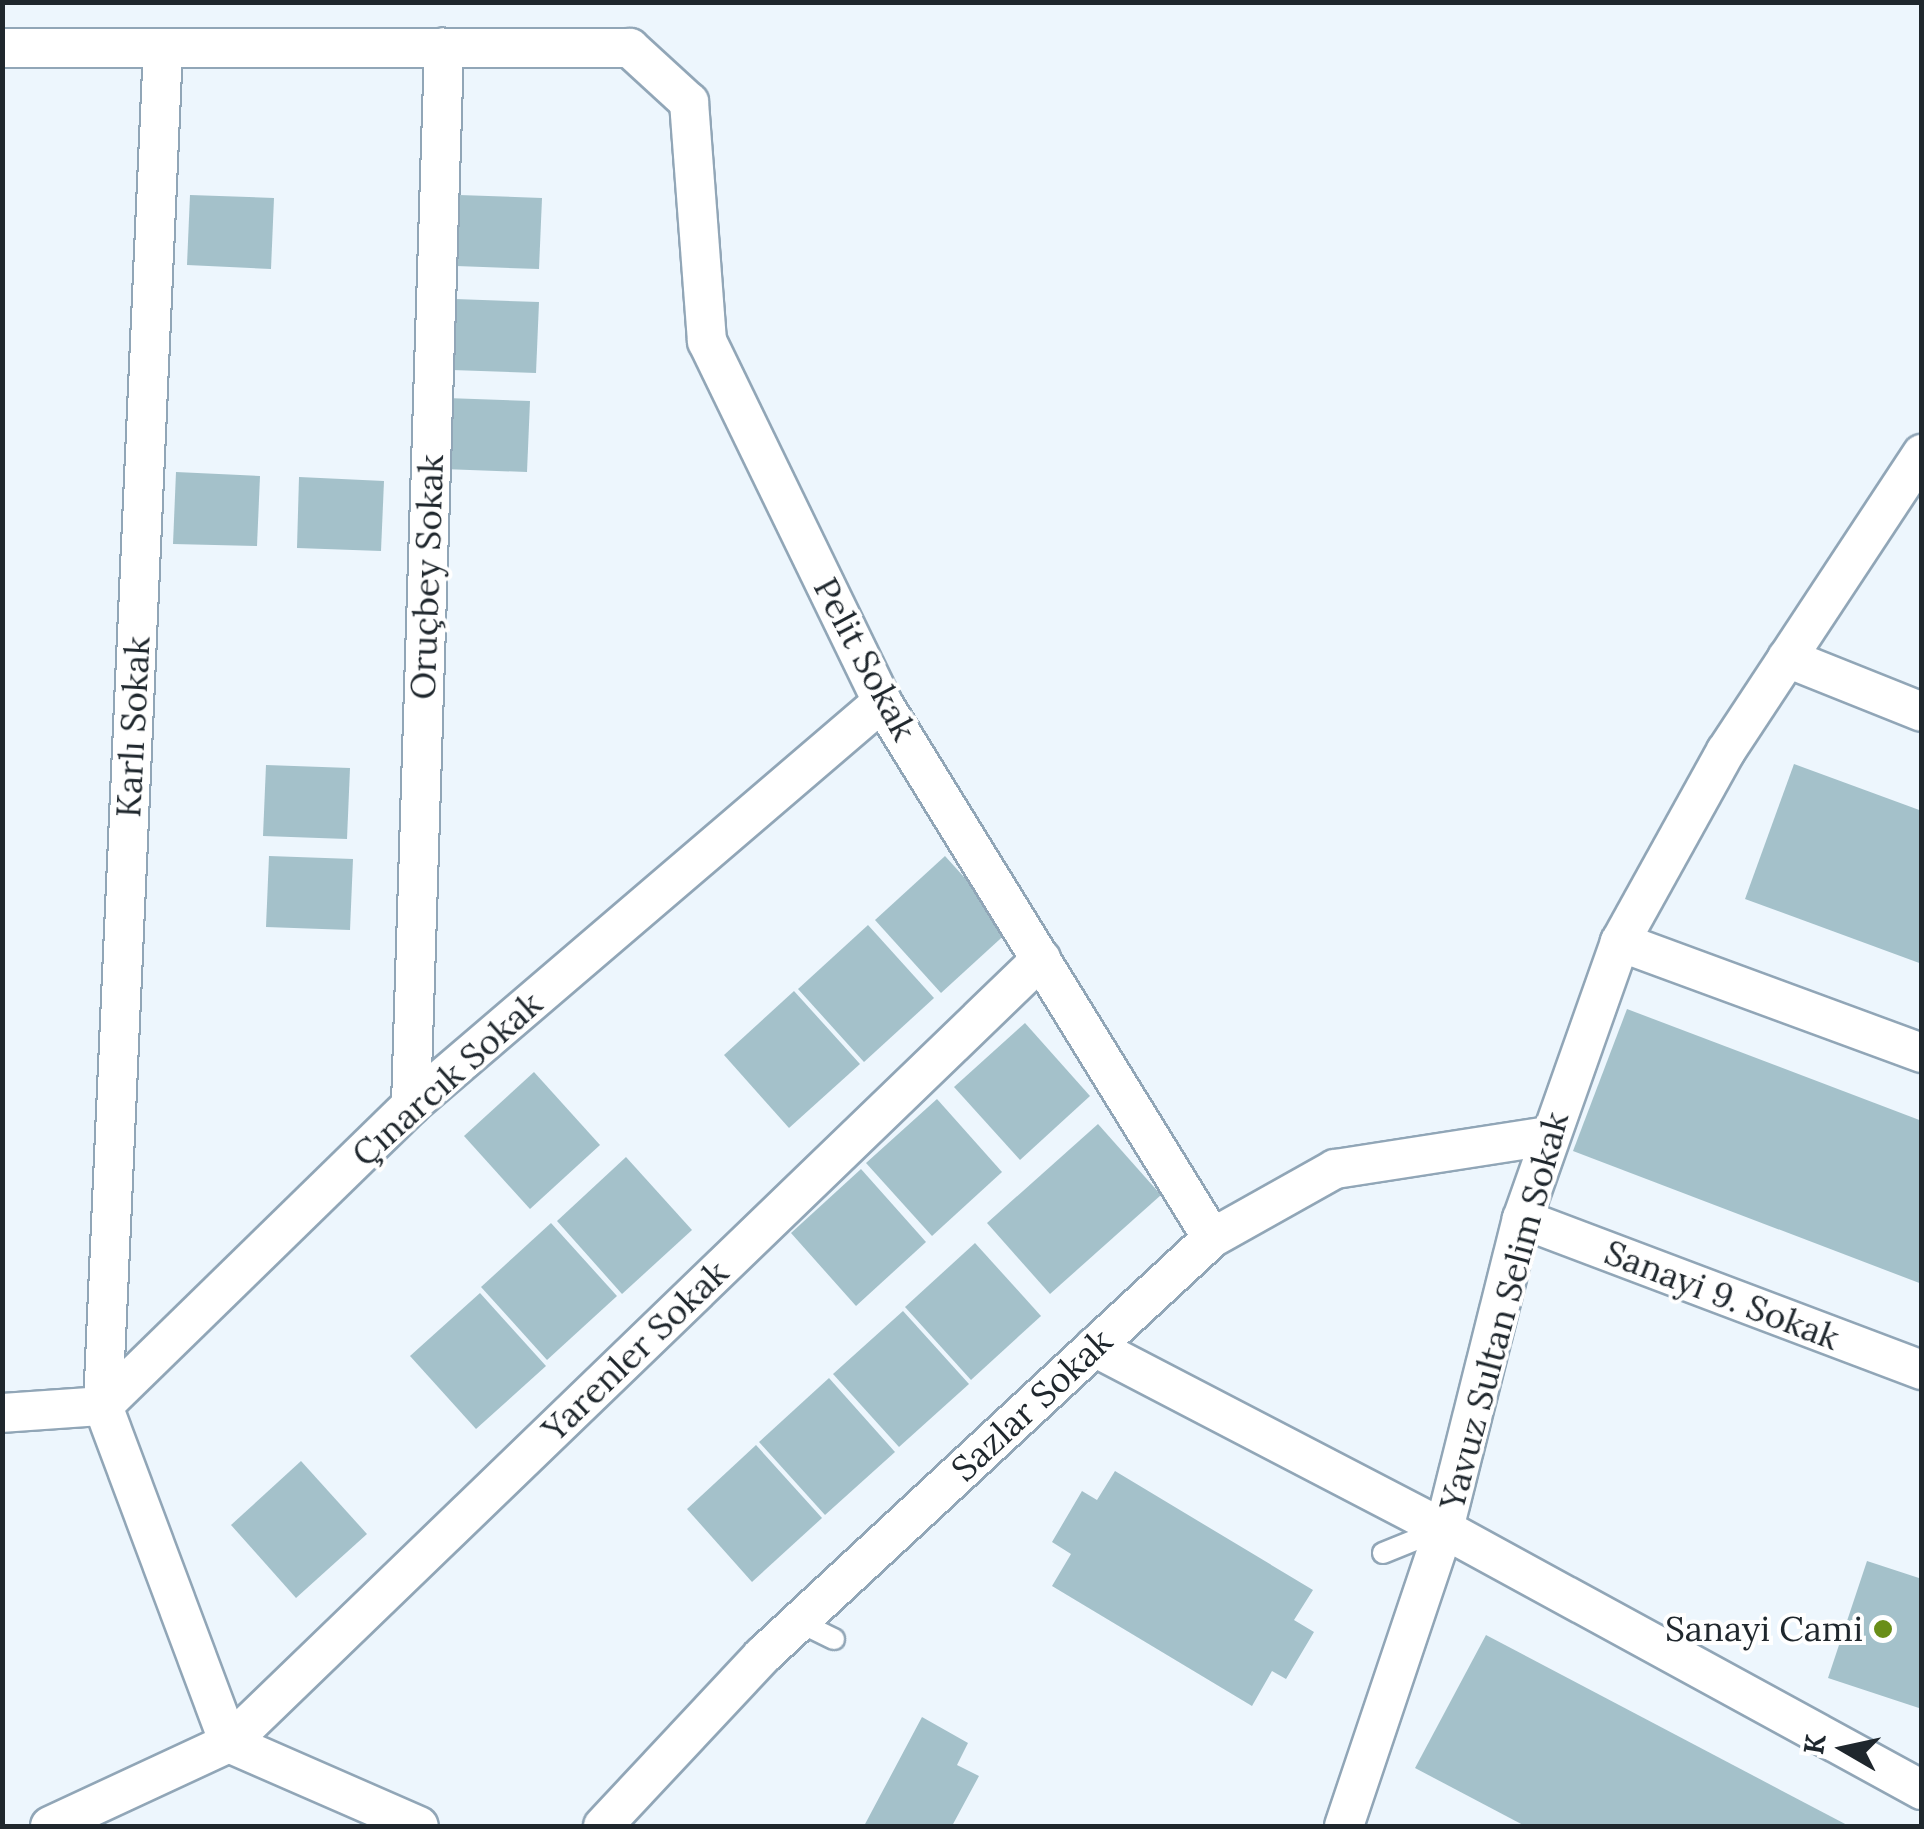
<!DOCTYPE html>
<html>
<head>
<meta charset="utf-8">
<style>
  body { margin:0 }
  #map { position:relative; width:1924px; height:1829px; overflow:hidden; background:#edf6fd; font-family:Lora,serif }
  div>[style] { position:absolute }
  .building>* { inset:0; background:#a4c1ca }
  .roads { filter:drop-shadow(2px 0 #91a6b7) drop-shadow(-2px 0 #91a6b7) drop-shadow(0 2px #91a6b7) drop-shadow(0 -2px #91a6b7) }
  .lane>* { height:20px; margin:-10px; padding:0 10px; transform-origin:10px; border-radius:10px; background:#fff }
  .street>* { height:38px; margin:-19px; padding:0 19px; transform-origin:19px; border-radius:19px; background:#fff }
  .dots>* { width:28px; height:28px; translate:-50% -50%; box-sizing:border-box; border:5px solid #fff; border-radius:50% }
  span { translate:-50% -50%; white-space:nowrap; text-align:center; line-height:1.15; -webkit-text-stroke:8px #fff; paint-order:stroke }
  .street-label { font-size:35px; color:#1f272d }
  .poi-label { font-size:35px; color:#1f272d }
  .right { translate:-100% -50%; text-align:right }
  .frame { position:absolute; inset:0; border:5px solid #1f272d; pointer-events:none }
  .north { position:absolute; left:1794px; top:1699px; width:100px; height:100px; -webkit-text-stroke:8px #fff; paint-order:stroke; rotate:279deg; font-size:28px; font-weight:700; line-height:40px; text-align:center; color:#1f272d }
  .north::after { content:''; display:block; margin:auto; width:35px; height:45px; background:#1f272d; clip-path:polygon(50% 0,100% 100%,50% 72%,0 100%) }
</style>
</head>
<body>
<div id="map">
  <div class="building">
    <i style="clip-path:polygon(190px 195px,274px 198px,271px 269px,187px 265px)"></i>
    <i style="clip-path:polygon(459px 195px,542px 198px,539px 269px,456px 266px)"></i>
    <i style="clip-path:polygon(455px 299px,539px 302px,536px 373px,452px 370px)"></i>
    <i style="clip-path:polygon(446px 398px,530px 401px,527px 472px,443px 469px)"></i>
    <i style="clip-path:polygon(176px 472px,260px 476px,257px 546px,173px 544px)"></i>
    <i style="clip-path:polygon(299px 477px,384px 481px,381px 551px,297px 548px)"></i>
    <i style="clip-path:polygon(1794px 764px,1922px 811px,1922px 964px,1745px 899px)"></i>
    <i style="clip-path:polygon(266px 765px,350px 768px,347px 839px,263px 836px)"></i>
    <i style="clip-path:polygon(269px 856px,353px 859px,350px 930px,266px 927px)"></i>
    <i style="clip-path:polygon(945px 856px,1011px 929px,941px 993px,875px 920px)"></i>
    <i style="clip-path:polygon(868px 925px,934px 998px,864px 1062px,798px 989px)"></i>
    <i style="clip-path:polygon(794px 991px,860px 1064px,789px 1128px,724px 1055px)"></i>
    <i style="clip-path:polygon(1627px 1009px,1922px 1121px,1922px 1284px,1573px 1151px)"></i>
    <i style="clip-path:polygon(1025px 1023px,1090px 1096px,1020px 1160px,954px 1087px)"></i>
    <i style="clip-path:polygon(534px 1072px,600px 1145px,530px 1209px,464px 1136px)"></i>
    <i style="clip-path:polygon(937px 1099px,1002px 1172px,932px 1236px,866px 1163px)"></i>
    <i style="clip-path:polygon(1098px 1124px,1161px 1195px,1050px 1294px,987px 1223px)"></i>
    <i style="clip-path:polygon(626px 1157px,692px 1230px,622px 1294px,557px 1221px)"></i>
    <i style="clip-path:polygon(861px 1169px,926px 1242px,856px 1306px,791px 1233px)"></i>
    <i style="clip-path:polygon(551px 1223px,617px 1296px,547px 1360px,481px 1287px)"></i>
    <i style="clip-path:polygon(975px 1243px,1041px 1316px,971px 1380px,905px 1307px)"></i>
    <i style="clip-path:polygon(480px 1293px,546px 1366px,476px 1429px,410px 1356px)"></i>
    <i style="clip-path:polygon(903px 1311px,969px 1384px,899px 1447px,833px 1374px)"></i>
    <i style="clip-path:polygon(829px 1378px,895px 1452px,825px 1515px,759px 1442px)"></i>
    <i style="clip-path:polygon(756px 1445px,822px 1518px,752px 1582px,687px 1509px)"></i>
    <i style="clip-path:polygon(301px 1461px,367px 1534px,296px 1598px,231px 1525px)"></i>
    <i style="clip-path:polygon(1115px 1471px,1313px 1590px,1294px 1620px,1314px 1632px,1286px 1679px,1272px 1671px,1252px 1706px,1052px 1586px,1071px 1554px,1052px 1542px,1082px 1491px,1097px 1500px)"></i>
    <i style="clip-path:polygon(1867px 1561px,1922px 1579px,1922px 1709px,1828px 1678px)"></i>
    <i style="clip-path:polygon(1486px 1635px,1849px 1826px,1525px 1826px,1415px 1768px)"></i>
    <i style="clip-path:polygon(922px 1717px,968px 1743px,957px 1765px,979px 1776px,952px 1826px,864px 1826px)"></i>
  </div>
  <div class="roads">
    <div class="lane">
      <i style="left:1383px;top:1553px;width:64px;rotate:-22.1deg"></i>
      <i style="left:799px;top:1622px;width:39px;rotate:26deg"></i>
    </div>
    <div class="street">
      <i style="left:2px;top:48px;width:628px"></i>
      <i style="left:630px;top:48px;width:80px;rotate:42.5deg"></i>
      <i style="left:689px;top:102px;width:240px;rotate:85.7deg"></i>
      <i style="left:707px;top:341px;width:401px;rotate:64.1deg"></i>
      <i style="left:882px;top:702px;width:629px;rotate:58.38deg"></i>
      <i style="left:163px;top:48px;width:1359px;rotate:92.53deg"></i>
      <i style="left:103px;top:1406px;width:360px;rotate:69.5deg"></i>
      <i style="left:229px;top:1743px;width:207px;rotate:23.6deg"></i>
      <i style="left:1787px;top:658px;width:145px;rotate:21.8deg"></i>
      <i style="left:1620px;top:942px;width:322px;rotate:20.2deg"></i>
      <i style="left:411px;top:1105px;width:1058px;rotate:-88.21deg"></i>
      <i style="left:1522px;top:1219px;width:428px;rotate:20.7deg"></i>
      <i style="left:1094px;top:1347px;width:394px;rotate:27.5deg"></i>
      <i style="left:1444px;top:1529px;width:545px;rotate:28.64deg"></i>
      <i style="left:2px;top:1413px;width:101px;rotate:-4deg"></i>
      <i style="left:103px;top:1406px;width:431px;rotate:-44.3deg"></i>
      <i style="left:411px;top:1105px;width:620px;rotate:-40.55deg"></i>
      <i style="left:50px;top:1826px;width:197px;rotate:-24.9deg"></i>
      <i style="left:229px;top:1743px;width:1129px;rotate:-43.99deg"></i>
      <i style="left:603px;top:1826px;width:233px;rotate:-46.9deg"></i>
      <i style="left:762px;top:1656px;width:614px;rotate:-42.89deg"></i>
      <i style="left:1212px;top:1238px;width:141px;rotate:-29.3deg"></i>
      <i style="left:1335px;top:1169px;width:216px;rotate:-8.8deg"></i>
      <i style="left:1344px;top:1826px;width:313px;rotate:-71.4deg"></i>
      <i style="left:1444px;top:1529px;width:320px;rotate:-75.9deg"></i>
      <i style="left:1522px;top:1219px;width:294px;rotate:-70.5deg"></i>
      <i style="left:1620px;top:942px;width:218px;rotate:-61deg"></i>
      <i style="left:1726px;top:751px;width:356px;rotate:-56.6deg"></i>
    </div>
  </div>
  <div class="dots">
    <i style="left:1883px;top:1629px;background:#698e18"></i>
  </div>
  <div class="street-label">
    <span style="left:427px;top:577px;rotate:-88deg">Oruçbey Sokak</span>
    <span style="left:865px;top:659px;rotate:62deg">Pelit Sokak</span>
    <span style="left:133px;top:727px;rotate:-87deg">Karlı Sokak</span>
    <span style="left:447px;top:1079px;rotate:-42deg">Çınarcık Sokak</span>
    <span style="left:1722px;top:1295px;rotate:21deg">Sanayi 9. Sokak</span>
    <span style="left:1504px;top:1311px;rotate:-75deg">Yavuz Sultan Selim Sokak</span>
    <span style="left:635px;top:1351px;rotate:-44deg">Yarenler Sokak</span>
    <span style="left:1032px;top:1405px;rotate:-43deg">Sazlar Sokak</span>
  </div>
  <div class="poi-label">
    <span class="right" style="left:1863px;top:1629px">Sanayi Cami</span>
  </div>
  <div class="frame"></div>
  <div class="north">K</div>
</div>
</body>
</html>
